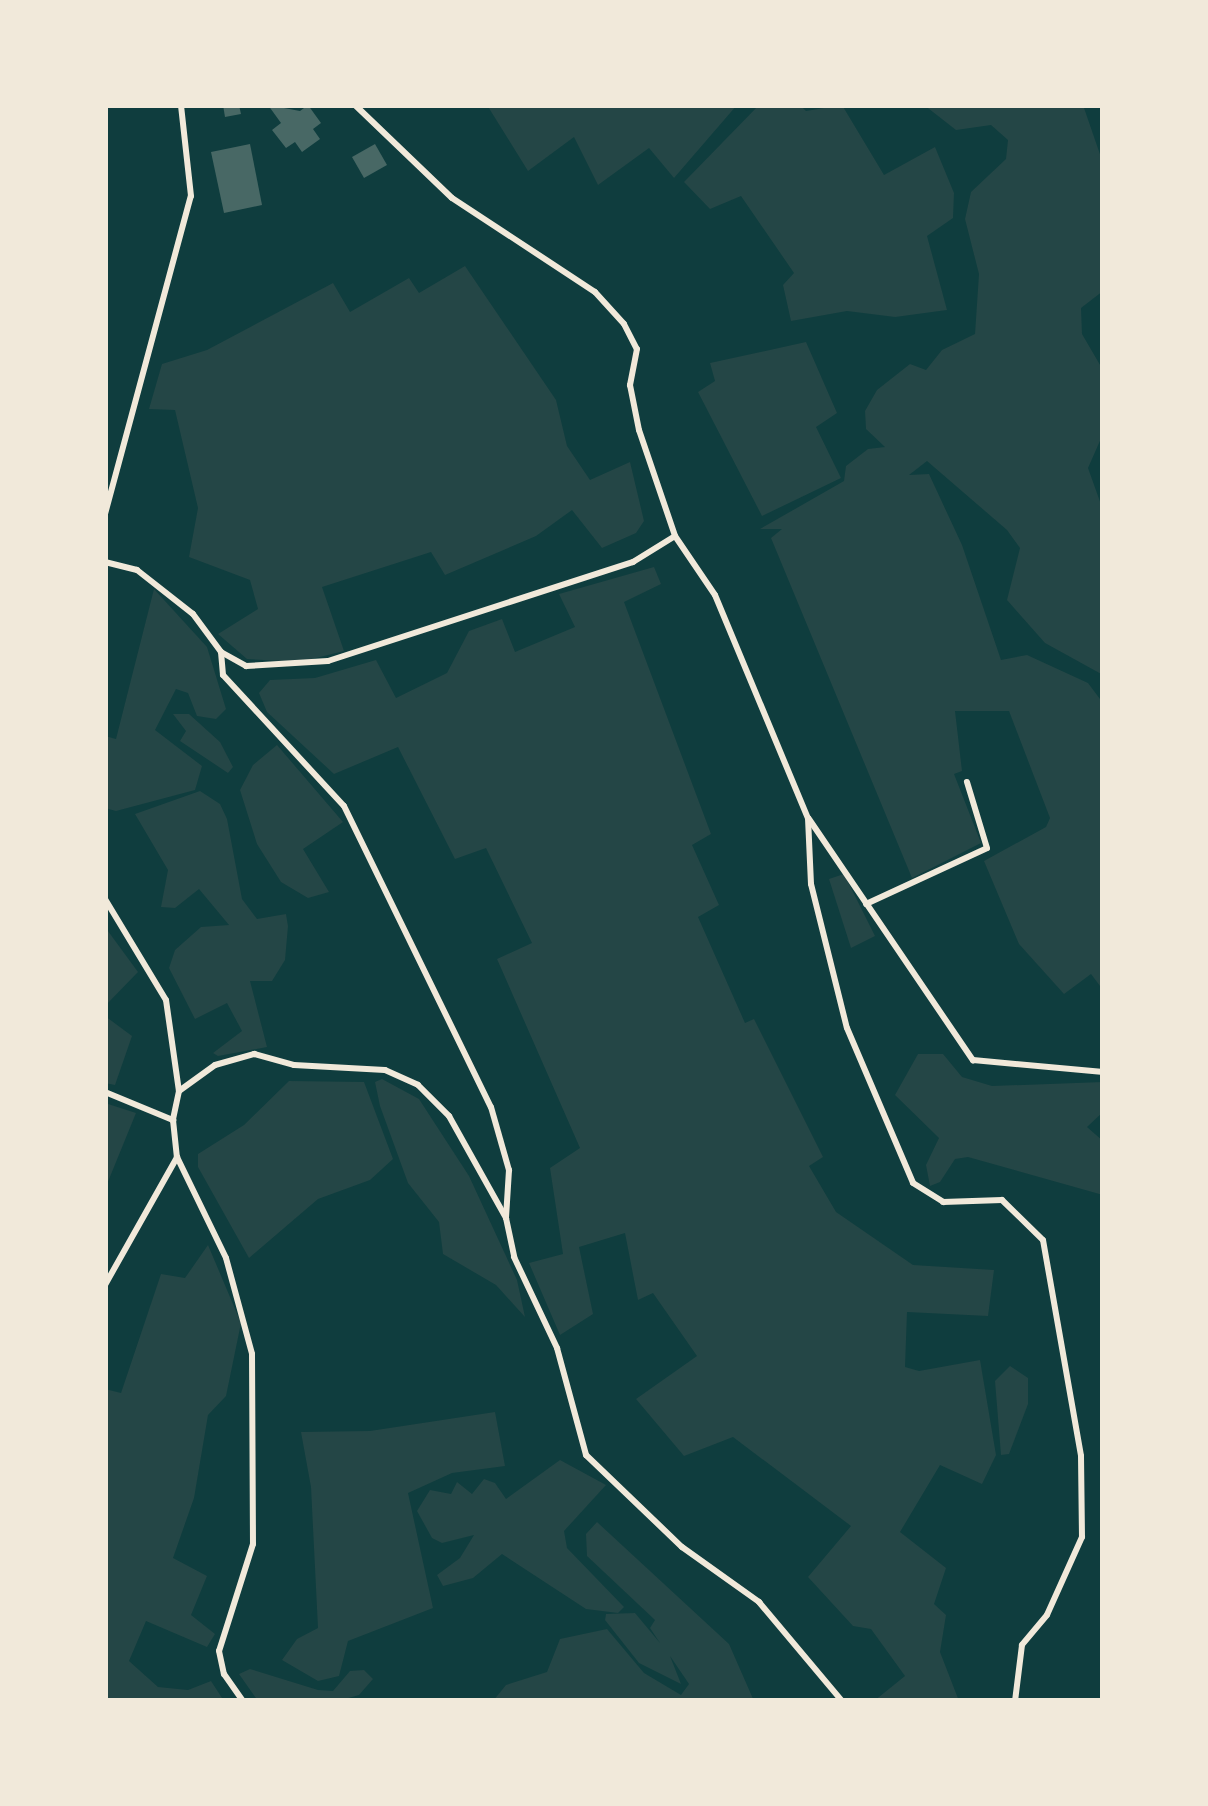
<!DOCTYPE html>
<html>
<head>
<meta charset="utf-8">
<style>
  body { margin:0 }
  #map { position:relative; width:1208px; height:1806px; overflow:hidden; background:#0f3d3e; font-family:Helvetica,sans-serif }
  div>[style] { position:absolute }
  .green>* { inset:0; background:#244646 }
  .building>* { inset:0; background:#486865 }
  .minor>* { height:6px; margin:-3px; padding:0 3px; transform-origin:3px; border-radius:3px; background:#f1e9da }
  span { translate:-50% -50%; white-space:nowrap; text-align:center; line-height:1.15; -webkit-text-stroke:8px #f1e9da; paint-order:stroke }
  .frame { position:absolute; inset:0; border:108px solid #f1e9da; pointer-events:none }
</style>
</head>
<body>
<div id="map">
  <div class="green">
    <i style="clip-path:polygon(487px 105px,737px 105px,674px 178px,649px 148px,598px 185px,574px 137px,528px 171px)"></i>
    <i style="clip-path:polygon(759px 105px,800px 105px,806px 111px,842px 105px,884px 175px,935px 147px,954px 193px,953px 218px,927px 236px,947px 310px,895px 317px,847px 311px,791px 321px,783px 285px,794px 273px,741px 196px,710px 209px,684px 182px)"></i>
    <i style="clip-path:polygon(924px 105px,1083px 105px,1103px 163px,1103px 291px,1081px 308px,1082px 334px,1103px 370px,1103px 434px,1088px 468px,1103px 510px,1103px 675px,1045px 643px,1007px 600px,1020px 548px,1007px 530px,927px 461px,909px 475px,929px 474px,962px 545px,1001px 660px,1027px 655px,1088px 683px,1103px 703px,1103px 990px,1091px 974px,1064px 994px,1019px 944px,984px 861px,1046px 827px,1050px 818px,1009px 711px,955px 711px,962px 771px,954px 774px,981px 843px,912px 878px,771px 538px,782px 529px,760px 529px,844px 481px,846px 466px,868px 449px,885px 447px,866px 429px,865px 411px,877px 390px,910px 364px,926px 370px,942px 350px,975px 334px,979px 274px,965px 219px,971px 192px,1006px 159px,1008px 140px,991px 125px,956px 130px)"></i>
    <i style="clip-path:polygon(465px 266px,556px 400px,567px 446px,590px 480px,630px 462px,644px 521px,636px 533px,602px 548px,572px 510px,536px 536px,445px 575px,431px 552px,322px 587px,344px 651px,300px 662px,247px 659px,218px 634px,258px 609px,250px 580px,189px 557px,198px 508px,175px 410px,149px 409px,162px 364px,207px 350px,333px 283px,350px 312px,409px 278px,419px 293px)"></i>
    <i style="clip-path:polygon(806px 342px,837px 413px,816px 427px,841px 478px,762px 516px,698px 392px,715px 381px,710px 363px)"></i>
    <i style="clip-path:polygon(654px 567px,661px 584px,624px 602px,711px 834px,692px 845px,719px 905px,698px 917px,745px 1023px,754px 1019px,823px 1157px,809px 1166px,836px 1212px,913px 1265px,994px 1270px,988px 1316px,907px 1312px,905px 1367px,919px 1371px,980px 1360px,996px 1455px,982px 1484px,940px 1465px,900px 1532px,946px 1568px,934px 1604px,946px 1615px,940px 1652px,959px 1701px,874px 1701px,905px 1676px,871px 1629px,853px 1626px,808px 1577px,851px 1526px,733px 1437px,684px 1456px,636px 1399px,697px 1356px,653px 1293px,638px 1300px,625px 1233px,579px 1247px,593px 1314px,560px 1335px,529px 1263px,563px 1254px,550px 1168px,580px 1148px,497px 959px,532px 943px,486px 848px,455px 859px,398px 747px,334px 774px,267px 712px,259px 693px,270px 680px,315px 678px,376px 660px,396px 698px,447px 673px,469px 631px,502px 619px,515px 652px,575px 627px,559px 594px)"></i>
    <i style="clip-path:polygon(154px 589px,207px 647px,226px 709px,216px 719px,197px 716px,188px 693px,176px 689px,155px 730px,202px 766px,195px 790px,116px 811px,105px 808px,105px 736px,116px 739px)"></i>
    <i style="clip-path:polygon(173px 714px,189px 714px,220px 742px,233px 767px,228px 773px,180px 741px,186px 731px)"></i>
    <i style="clip-path:polygon(277px 745px,343px 822px,303px 849px,329px 892px,308px 898px,281px 882px,257px 844px,240px 790px,253px 765px)"></i>
    <i style="clip-path:polygon(200px 791px,220px 804px,227px 819px,242px 899px,257px 919px,286px 914px,288px 926px,285px 960px,272px 981px,250px 981px,267px 1047px,218px 1056px,213px 1053px,242px 1031px,227px 1003px,195px 1019px,169px 968px,175px 950px,201px 927px,229px 925px,199px 889px,175px 908px,161px 907px,168px 870px,135px 814px)"></i>
    <i style="clip-path:polygon(844px 874px,875px 936px,851px 948px,829px 879px)"></i>
    <i style="clip-path:polygon(105px 927px,138px 972px,105px 1006px)"></i>
    <i style="clip-path:polygon(105px 1016px,132px 1036px,115px 1085px,105px 1083px)"></i>
    <i style="clip-path:polygon(918px 1054px,943px 1054px,962px 1077px,992px 1086px,1103px 1082px,1103px 1112px,1087px 1127px,1103px 1141px,1103px 1195px,968px 1157px,955px 1159px,940px 1182px,930px 1186px,926px 1165px,939px 1138px,895px 1095px)"></i>
    <i style="clip-path:polygon(382px 1079px,419px 1099px,469px 1176px,517px 1280px,525px 1317px,496px 1285px,443px 1254px,439px 1222px,408px 1183px,380px 1106px,375px 1082px)"></i>
    <i style="clip-path:polygon(289px 1081px,364px 1082px,393px 1159px,370px 1180px,318px 1199px,249px 1258px,198px 1167px,198px 1154px,244px 1125px)"></i>
    <i style="clip-path:polygon(105px 1103px,136px 1113px,105px 1189px)"></i>
    <i style="clip-path:polygon(208px 1245px,241px 1323px,226px 1396px,208px 1415px,194px 1498px,173px 1558px,207px 1576px,191px 1615px,215px 1634px,207px 1647px,146px 1621px,129px 1661px,158px 1687px,188px 1690px,211px 1681px,224px 1701px,105px 1701px,105px 1389px,121px 1393px,161px 1274px,185px 1278px)"></i>
    <i style="clip-path:polygon(1010px 1366px,1028px 1378px,1028px 1404px,1009px 1454px,1001px 1455px,995px 1381px)"></i>
    <i style="clip-path:polygon(495px 1412px,505px 1466px,452px 1473px,408px 1493px,433px 1608px,348px 1641px,339px 1676px,318px 1681px,282px 1660px,297px 1639px,318px 1628px,311px 1487px,301px 1432px,370px 1431px)"></i>
    <i style="clip-path:polygon(560px 1460px,606px 1485px,564px 1531px,567px 1548px,624px 1607px,618px 1613px,586px 1609px,502px 1554px,473px 1578px,443px 1586px,437px 1575px,460px 1558px,474px 1535px,442px 1543px,432px 1538px,417px 1511px,430px 1490px,451px 1494px,457px 1482px,472px 1494px,484px 1479px,495px 1483px,506px 1499px)"></i>
    <i style="clip-path:polygon(597px 1522px,729px 1644px,754px 1701px,493px 1701px,506px 1685px,547px 1672px,560px 1639px,607px 1629px,644px 1673px,681px 1695px,689px 1684px,670px 1656px,681px 1684px,639px 1663px,605px 1620px,606px 1614px,635px 1613px,660px 1643px,650px 1628px,655px 1620px,587px 1556px,586px 1534px)"></i>
    <i style="clip-path:polygon(250px 1669px,318px 1690px,333px 1691px,350px 1671px,364px 1670px,373px 1679px,359px 1695px,338px 1701px,258px 1701px,239px 1674px)"></i>
  </div>
  <div class="building">
    <i style="clip-path:polygon(223px 105px,239px 105px,241px 114px,225px 117px)"></i>
    <i style="clip-path:polygon(268px 105px,300px 111px,308px 105px,321px 123px,313px 129px,320px 139px,302px 152px,295px 142px,286px 148px,272px 130px,281px 123px)"></i>
    <i style="clip-path:polygon(250px 144px,262px 205px,224px 213px,211px 152px)"></i>
    <i style="clip-path:polygon(375px 144px,387px 165px,364px 178px,352px 157px)"></i>
  </div>
  <div class="minor">
    <i style="left:355px;top:105px;width:134px;rotate:43.8deg"></i>
    <i style="left:452px;top:198px;width:171px;rotate:33.3deg"></i>
    <i style="left:595px;top:292px;width:43px;rotate:47.8deg"></i>
    <i style="left:624px;top:324px;width:28px;rotate:63deg"></i>
    <i style="left:637px;top:349px;width:37px;rotate:101deg"></i>
    <i style="left:630px;top:385px;width:46px;rotate:78.7deg"></i>
    <i style="left:639px;top:430px;width:112px;rotate:71.2deg"></i>
    <i style="left:675px;top:536px;width:71px;rotate:55.9deg"></i>
    <i style="left:715px;top:595px;width:242px;rotate:67.4deg"></i>
    <i style="left:808px;top:818px;width:66px;rotate:87.4deg"></i>
    <i style="left:811px;top:884px;width:148px;rotate:76deg"></i>
    <i style="left:847px;top:1028px;width:168px;rotate:66.9deg"></i>
    <i style="left:913px;top:1183px;width:36px;rotate:32deg"></i>
    <i style="left:943px;top:1202px;width:59px;rotate:-1.9deg"></i>
    <i style="left:1002px;top:1200px;width:57px;rotate:44.3deg"></i>
    <i style="left:1043px;top:1240px;width:219px;rotate:80deg"></i>
    <i style="left:1081px;top:1456px;width:81px;rotate:89.3deg"></i>
    <i style="left:1082px;top:1537px;width:85px;rotate:114.2deg"></i>
    <i style="left:1047px;top:1615px;width:39px;rotate:130deg"></i>
    <i style="left:1022px;top:1645px;width:56px;rotate:97.1deg"></i>
    <i style="left:105px;top:514px;width:329px;rotate:-74.9deg"></i>
    <i style="left:191px;top:196px;width:92px;rotate:-96.3deg"></i>
    <i style="left:105px;top:562px;width:33px;rotate:14deg"></i>
    <i style="left:137px;top:570px;width:71px;rotate:38.2deg"></i>
    <i style="left:193px;top:614px;width:47px;rotate:53.6deg"></i>
    <i style="left:221px;top:652px;width:23px;rotate:85deg"></i>
    <i style="left:223px;top:675px;width:178px;rotate:47.3deg"></i>
    <i style="left:344px;top:806px;width:335px;rotate:64deg"></i>
    <i style="left:491px;top:1107px;width:66px;rotate:74.1deg"></i>
    <i style="left:509px;top:1170px;width:48px;rotate:93.6deg"></i>
    <i style="left:506px;top:1218px;width:40px;rotate:78deg"></i>
    <i style="left:514px;top:1257px;width:101px;rotate:64.7deg"></i>
    <i style="left:557px;top:1348px;width:111px;rotate:74.8deg"></i>
    <i style="left:586px;top:1455px;width:133px;rotate:43.8deg"></i>
    <i style="left:682px;top:1547px;width:95px;rotate:35.5deg"></i>
    <i style="left:759px;top:1602px;width:129px;rotate:50deg"></i>
    <i style="left:221px;top:652px;width:29px;rotate:29deg"></i>
    <i style="left:246px;top:666px;width:82px;rotate:-3.5deg"></i>
    <i style="left:328px;top:661px;width:321px;rotate:-18deg"></i>
    <i style="left:633px;top:562px;width:49px;rotate:-31.8deg"></i>
    <i style="left:809px;top:819px;width:292px;rotate:55.8deg"></i>
    <i style="left:973px;top:1060px;width:131px;rotate:5.3deg"></i>
    <i style="left:105px;top:899px;width:118px;rotate:58.9deg"></i>
    <i style="left:166px;top:1000px;width:92px;rotate:81.9deg"></i>
    <i style="left:179px;top:1091px;width:30px;rotate:102deg"></i>
    <i style="left:173px;top:1120px;width:37px;rotate:84deg"></i>
    <i style="left:177px;top:1157px;width:112px;rotate:64.1deg"></i>
    <i style="left:226px;top:1258px;width:99px;rotate:74.8deg"></i>
    <i style="left:252px;top:1354px;width:190px;rotate:89.7deg"></i>
    <i style="left:253px;top:1544px;width:112px;rotate:107.6deg"></i>
    <i style="left:219px;top:1651px;width:24px;rotate:78deg"></i>
    <i style="left:224px;top:1674px;width:33px;rotate:55deg"></i>
    <i style="left:866px;top:904px;width:133px;rotate:-24.8deg"></i>
    <i style="left:987px;top:848px;width:69px;rotate:-106.9deg"></i>
    <i style="left:179px;top:1091px;width:44px;rotate:-35.8deg"></i>
    <i style="left:215px;top:1065px;width:41px;rotate:-15.8deg"></i>
    <i style="left:254px;top:1054px;width:41px;rotate:15.4deg"></i>
    <i style="left:294px;top:1065px;width:91px;rotate:3.1deg"></i>
    <i style="left:385px;top:1070px;width:36px;rotate:24deg"></i>
    <i style="left:418px;top:1085px;width:44px;rotate:45deg"></i>
    <i style="left:449px;top:1116px;width:117px;rotate:60.8deg"></i>
    <i style="left:105px;top:1092px;width:74px;rotate:22.4deg"></i>
    <i style="left:105px;top:1285px;width:147px;rotate:-60.6deg"></i>
  </div>
  <div class="frame"></div>
</div>
</body>
</html>
